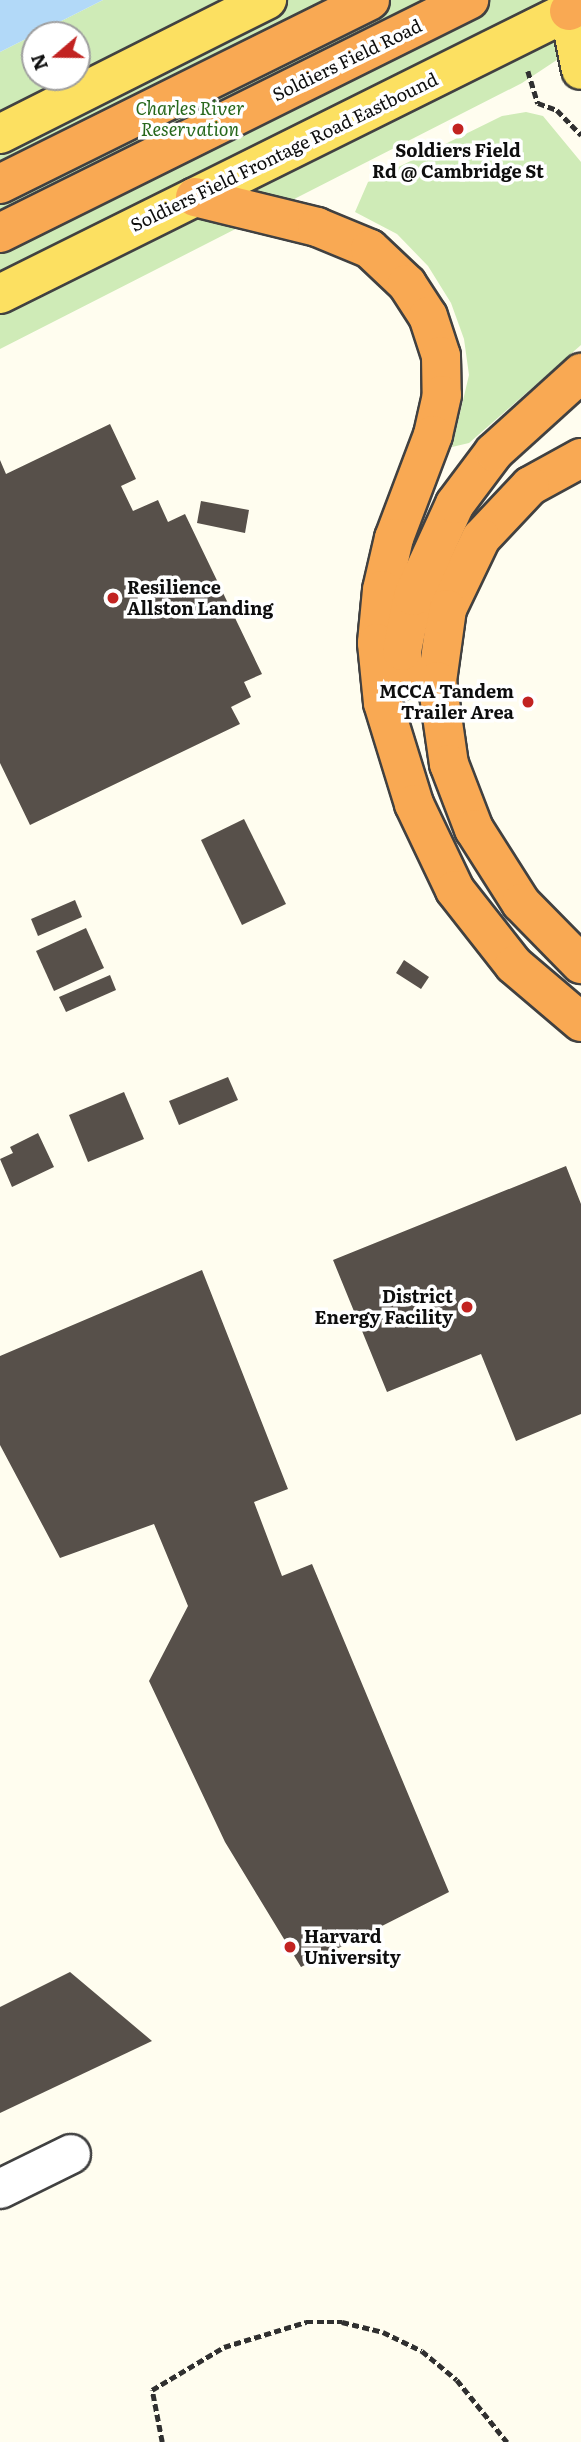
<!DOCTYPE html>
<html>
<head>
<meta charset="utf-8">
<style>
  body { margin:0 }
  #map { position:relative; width:581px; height:2442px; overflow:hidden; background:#fffdef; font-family:Literata,serif }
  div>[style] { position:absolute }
  .green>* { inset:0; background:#cfebb7 }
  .water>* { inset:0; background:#b2d9f8 }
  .building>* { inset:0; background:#57504a }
  .path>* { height:4.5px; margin-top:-2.25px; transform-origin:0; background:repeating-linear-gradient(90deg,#303030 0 7px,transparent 0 10.5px) }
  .roads { filter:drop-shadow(2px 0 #414141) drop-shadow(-2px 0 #414141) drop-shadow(0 2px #414141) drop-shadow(0 -2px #414141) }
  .minor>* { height:38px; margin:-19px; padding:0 19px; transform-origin:19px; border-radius:19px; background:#fff }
  .major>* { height:38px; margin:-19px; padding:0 19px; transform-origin:19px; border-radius:19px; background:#fce061 }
  .highway>* { height:38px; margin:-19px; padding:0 19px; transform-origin:19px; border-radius:19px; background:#f9a953 }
  .dots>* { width:19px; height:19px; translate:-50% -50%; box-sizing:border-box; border:4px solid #fff; border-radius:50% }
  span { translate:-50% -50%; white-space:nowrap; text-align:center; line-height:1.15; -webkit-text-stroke:7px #fff; paint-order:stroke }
  .street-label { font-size:18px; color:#0e0e0e }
  .park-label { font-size:18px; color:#27681c; font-style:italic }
  .poi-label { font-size:18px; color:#0e0e0e; font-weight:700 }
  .left { translate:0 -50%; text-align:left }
  .right { translate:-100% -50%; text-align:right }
  .north { position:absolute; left:21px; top:21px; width:70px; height:70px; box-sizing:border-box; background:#fff; border:2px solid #9f9f9f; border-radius:50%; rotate:250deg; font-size:19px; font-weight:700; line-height:28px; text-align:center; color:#0e0e0e }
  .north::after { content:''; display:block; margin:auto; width:24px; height:32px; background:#c22321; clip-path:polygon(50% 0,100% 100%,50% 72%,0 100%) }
</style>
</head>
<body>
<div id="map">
  <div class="green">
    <i style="clip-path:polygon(evenodd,103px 0,581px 0,581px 44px,522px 83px,0 349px,0 52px,103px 0,35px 35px,77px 35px,77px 77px,35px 77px,35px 35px)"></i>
    <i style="clip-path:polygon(526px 112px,543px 116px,581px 162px,581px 345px,469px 443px,452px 447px,469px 375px,464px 339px,451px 303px,428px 266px,397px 234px,355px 212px,368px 182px,502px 116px)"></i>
  </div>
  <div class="water">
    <i style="clip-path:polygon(0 0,103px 0,0 52px)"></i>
  </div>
  <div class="building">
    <i style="clip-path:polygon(110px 424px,136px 479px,121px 486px,133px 511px,158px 500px,168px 522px,185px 514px,262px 674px,244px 682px,251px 697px,231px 707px,240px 724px,30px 825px,0 763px,0 460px,6px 474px)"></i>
    <i style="clip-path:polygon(201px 501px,249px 510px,245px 533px,197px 523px)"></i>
    <i style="clip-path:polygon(244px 819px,286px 904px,242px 925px,201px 840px)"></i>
    <i style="clip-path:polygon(75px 900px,82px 917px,38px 936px,31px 919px)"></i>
    <i style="clip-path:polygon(86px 928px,104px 968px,54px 991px,36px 951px)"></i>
    <i style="clip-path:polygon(404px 960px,429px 977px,421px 989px,396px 973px)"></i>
    <i style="clip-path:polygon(110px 975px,116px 990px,66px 1012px,59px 997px)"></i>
    <i style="clip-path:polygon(228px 1077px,238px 1100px,179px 1125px,169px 1101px)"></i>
    <i style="clip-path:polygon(124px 1092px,144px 1139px,88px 1162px,69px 1115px)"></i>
    <i style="clip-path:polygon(38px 1133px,54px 1167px,12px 1187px,0 1159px,13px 1153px,10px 1147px)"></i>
    <i style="clip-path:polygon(566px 1166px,581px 1204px,581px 1414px,516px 1441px,481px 1354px,387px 1392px,333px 1260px)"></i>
    <i style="clip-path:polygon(202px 1270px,288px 1489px,254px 1502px,282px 1576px,312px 1564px,449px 1892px,301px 1967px,225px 1842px,149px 1681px,188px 1606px,154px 1524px,60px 1558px,0 1445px,0 1356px)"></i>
    <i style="clip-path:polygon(70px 1972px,152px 2041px,0 2113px,0 2007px)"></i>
  </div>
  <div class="path">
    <i style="left:528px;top:71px;width:34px;rotate:73deg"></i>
    <i style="left:538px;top:103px;width:20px;rotate:20deg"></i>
    <i style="left:557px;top:110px;width:35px;rotate:46deg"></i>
    <i style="left:162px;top:2442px;width:53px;rotate:-100.9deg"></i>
    <i style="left:152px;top:2390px;width:84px;rotate:-30.8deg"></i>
    <i style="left:224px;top:2347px;width:86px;rotate:-17deg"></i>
    <i style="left:306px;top:2322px;width:36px"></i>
    <i style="left:342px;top:2322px;width:42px;rotate:13.7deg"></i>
    <i style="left:383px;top:2332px;width:43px;rotate:26deg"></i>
    <i style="left:422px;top:2351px;width:45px;rotate:39.6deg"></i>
    <i style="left:457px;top:2380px;width:80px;rotate:51.1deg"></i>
  </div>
  <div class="roads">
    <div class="minor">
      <i style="left:0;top:2189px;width:79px;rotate:-26.2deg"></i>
    </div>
    <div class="major">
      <i style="left:569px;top:11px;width:60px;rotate:78.5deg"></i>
      <i style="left:0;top:134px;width:299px;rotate:-26.7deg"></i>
      <i style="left:0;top:294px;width:635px;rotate:-26.44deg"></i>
    </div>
    <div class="highway">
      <i style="left:569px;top:11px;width:13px;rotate:-27deg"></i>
      <i style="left:0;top:184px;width:413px;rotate:-26.4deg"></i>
      <i style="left:195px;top:197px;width:126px;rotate:13.8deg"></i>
      <i style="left:317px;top:227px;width:57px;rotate:22.5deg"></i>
      <i style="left:370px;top:249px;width:51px;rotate:43.4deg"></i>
      <i style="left:407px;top:284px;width:38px;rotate:57deg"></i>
      <i style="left:428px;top:316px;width:42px;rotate:72deg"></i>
      <i style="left:441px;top:356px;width:39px;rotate:89deg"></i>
      <i style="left:442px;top:395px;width:41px;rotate:102.7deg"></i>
      <i style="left:433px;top:435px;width:110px;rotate:110.7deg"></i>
      <i style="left:394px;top:538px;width:53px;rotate:103deg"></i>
      <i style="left:382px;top:590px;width:53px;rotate:95.4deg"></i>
      <i style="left:377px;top:643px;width:60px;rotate:84.3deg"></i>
      <i style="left:383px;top:703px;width:106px;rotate:72.9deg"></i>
      <i style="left:414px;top:804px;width:95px;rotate:64.5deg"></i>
      <i style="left:455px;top:890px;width:95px;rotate:51.8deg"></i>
      <i style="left:514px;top:965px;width:88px;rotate:40.4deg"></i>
      <i style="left:0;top:233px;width:524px;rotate:-26.42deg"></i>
      <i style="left:581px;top:458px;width:58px;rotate:151.2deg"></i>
      <i style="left:530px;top:486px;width:71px;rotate:133.3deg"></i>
      <i style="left:481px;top:538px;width:79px;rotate:115.6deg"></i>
      <i style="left:447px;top:609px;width:73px;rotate:97.9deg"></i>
      <i style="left:437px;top:681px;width:84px;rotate:81.8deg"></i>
      <i style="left:449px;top:764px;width:70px;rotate:69deg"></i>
      <i style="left:474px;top:829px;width:88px;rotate:57.6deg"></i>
      <i style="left:521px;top:903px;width:86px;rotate:45.5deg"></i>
      <i style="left:402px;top:680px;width:29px;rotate:-90deg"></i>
      <i style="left:402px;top:651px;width:56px;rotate:-78.7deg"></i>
      <i style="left:413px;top:596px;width:101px;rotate:-65.5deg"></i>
      <i style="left:455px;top:504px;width:65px;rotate:-53.1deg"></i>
      <i style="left:494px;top:452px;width:118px;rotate:-42.2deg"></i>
    </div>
  </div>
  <div class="dots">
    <i style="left:458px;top:129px;background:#c22321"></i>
    <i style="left:113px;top:598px;background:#c22321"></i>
    <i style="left:528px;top:702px;background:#c22321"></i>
    <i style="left:467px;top:1307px;background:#c22321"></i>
    <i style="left:290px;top:1947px;background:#c22321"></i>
  </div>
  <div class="street-label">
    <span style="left:347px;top:60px;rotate:-26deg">Soldiers Field Road</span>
    <span style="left:284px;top:152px;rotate:-26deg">Soldiers Field Frontage Road Eastbound</span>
  </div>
  <div class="park-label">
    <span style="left:190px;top:119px">Charles River<br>Reservation</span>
  </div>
  <div class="poi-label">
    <span style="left:458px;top:161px">Soldiers Field<br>Rd @ Cambridge St</span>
    <span class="left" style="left:127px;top:598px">Resilience<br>Allston Landing</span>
    <span class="right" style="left:514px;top:702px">MCCA Tandem<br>Trailer Area</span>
    <span class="right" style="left:453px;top:1307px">District<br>Energy Facility</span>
    <span class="left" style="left:304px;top:1947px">Harvard<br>University</span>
  </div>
  <div class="north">N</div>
</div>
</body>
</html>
